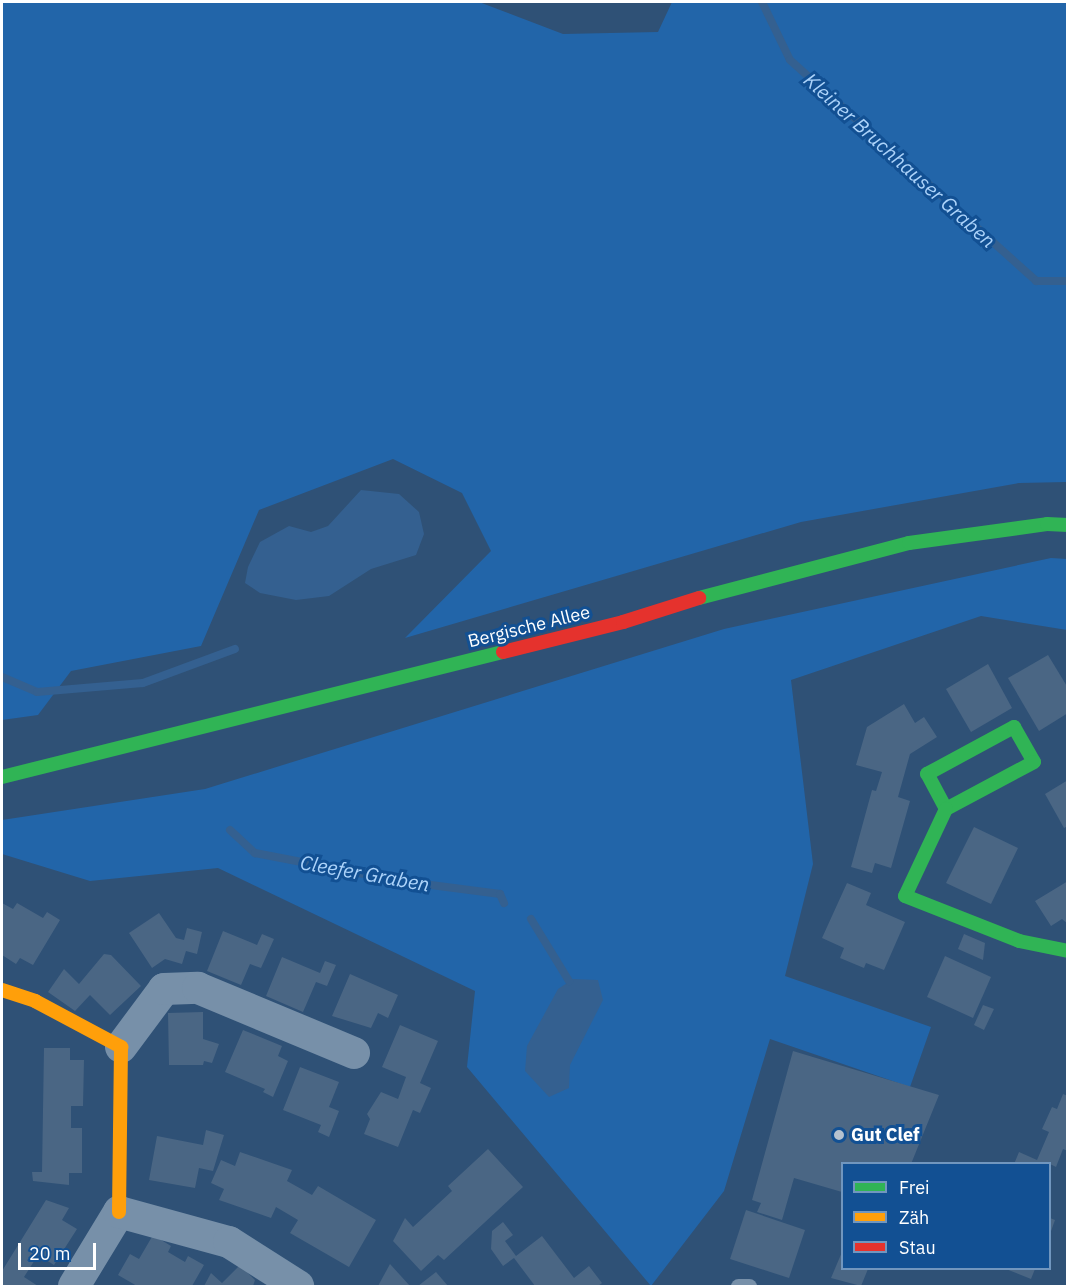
<!DOCTYPE html>
<html>
<head>
<meta charset="utf-8">
<style>
  body { margin:0 }
  #map { position:relative; width:1069px; height:1288px; overflow:hidden; background:#2f5176; font-family:"IBM Plex Sans",sans-serif }
  div>[style] { position:absolute }
  .green>* { inset:0; background:#2265a9 }
  .water>* { inset:0; background:#346090 }
  .stream>* { height:8px; margin:-4px; padding:0 4px; transform-origin:4px; border-radius:4px; background:#346090 }
  .building>* { inset:0; background:#4a6684 }
  .lane>* { height:15px; margin:-7.5px; padding:0 7.5px; transform-origin:7.5px; border-radius:7.5px; background:#7790a9 }
  .street>* { height:32px; margin:-16px; padding:0 16px; transform-origin:16px; border-radius:16px; background:#7790a9 }
  .fast>* { height:14px; margin:-7px; padding:0 7px; transform-origin:7px; border-radius:7px; background:#30b455 }
  .slow>* { height:14px; margin:-7px; padding:0 7px; transform-origin:7px; border-radius:7px; background:#ff9f0a }
  .jam>* { height:14px; margin:-7px; padding:0 7px; transform-origin:7px; border-radius:7px; background:#e5322d }
  .dots>* { width:16px; height:16px; translate:-50% -50%; box-sizing:border-box; border:3px solid #125093; border-radius:50% }
  span { translate:-50% -50%; white-space:nowrap; text-align:center; line-height:1.15; -webkit-text-stroke:6px #125093; paint-order:stroke }
  .street-label { font-size:18px; color:#fff }
  .poi-label { font-size:18px; color:#fff; font-weight:700 }
  .left { translate:0 -50%; text-align:left }
  .water-label { font-size:20px; color:#acd3fa; font-style:italic }
  .frame { position:absolute; inset:0; border:3px solid #fff; pointer-events:none }
  .legend { position:absolute; left:841px; top:1162px; width:210px; height:108px; box-sizing:border-box; background:#125093; border:2px solid #7196be; margin:0; padding:8px 10px; list-style:none; font-size:18px; color:#fff }
  .legend li { display:flex; align-items:center; gap:12px; height:30px }
  .legend b { width:30px; border:2px solid #7196be }
  .scale { position:absolute; left:18px; top:1243px; width:78px; height:27px; box-sizing:border-box; border:3px solid #fff; border-top:0; padding-left:8px; font-size:18px; line-height:21px; white-space:nowrap; color:#fff; -webkit-text-stroke:4px #125093; paint-order:stroke }
</style>
</head>
<body>
<div id="map">
  <div class="green">
    <i style="clip-path:polygon(2px 2px,479px 2px,563px 34px,658px 32px,672px 2px,1067px 2px,1067px 482px,1019px 483px,801px 522px,405px 638px,491px 551px,462px 493px,393px 459px,259px 510px,201px 646px,71px 671px,38px 715px,2px 720px)"></i>
    <i style="clip-path:polygon(1051px 558px,1067px 559px,1067px 630px,981px 616px,791px 680px,813px 864px,785px 976px,931px 1027px,910px 1087px,770px 1039px,724px 1191px,651px 1286px,467px 1067px,475px 991px,218px 868px,90px 881px,2px 854px,2px 820px,205px 789px,724px 629px)"></i>
  </div>
  <div class="water">
    <i style="clip-path:polygon(361px 490px,399px 494px,419px 512px,424px 534px,416px 555px,371px 569px,329px 596px,296px 600px,260px 593px,245px 583px,248px 567px,260px 542px,289px 526px,311px 532px,328px 526px)"></i>
    <i style="clip-path:polygon(573px 979px,598px 980px,603px 1000px,570px 1065px,569px 1088px,549px 1097px,525px 1071px,527px 1046px,558px 989px)"></i>
  </div>
  <div class="stream">
    <i style="left:762px;top:2px;width:64px;rotate:64.2deg"></i>
    <i style="left:790px;top:60px;width:331px;rotate:41.9deg"></i>
    <i style="left:1036px;top:281px;width:32px"></i>
    <i style="left:2px;top:677px;width:38px;rotate:23deg"></i>
    <i style="left:37px;top:692px;width:106px;rotate:-4.9deg"></i>
    <i style="left:143px;top:683px;width:98px;rotate:-20.3deg"></i>
    <i style="left:230px;top:830px;width:34px;rotate:43deg"></i>
    <i style="left:255px;top:853px;width:148px;rotate:10.9deg"></i>
    <i style="left:400px;top:881px;width:101px;rotate:7.4deg"></i>
    <i style="left:500px;top:894px;width:10px;rotate:66deg"></i>
    <i style="left:531px;top:919px;width:73px;rotate:58.5deg"></i>
  </div>
  <div class="building">
    <i style="clip-path:polygon(1048px 655px,1068px 688px,1068px 713px,1039px 731px,1008px 678px)"></i>
    <i style="clip-path:polygon(988px 664px,1012px 708px,971px 732px,946px 689px)"></i>
    <i style="clip-path:polygon(904px 704px,915px 723px,924px 717px,937px 737px,910px 754px,898px 797px,910px 801px,891px 868px,875px 863px,872px 873px,851px 867px,872px 790px,876px 791px,882px 772px,856px 765px,867px 727px)"></i>
    <i style="clip-path:polygon(1068px 780px,1068px 826px,1064px 828px,1045px 794px)"></i>
    <i style="clip-path:polygon(974px 827px,1018px 848px,991px 904px,946px 883px)"></i>
    <i style="clip-path:polygon(1068px 881px,1068px 924px,1062px 919px,1051px 926px,1035px 901px)"></i>
    <i style="clip-path:polygon(847px 883px,871px 893px,866px 905px,905px 922px,884px 970px,866px 963px,864px 968px,840px 958px,844px 948px,822px 938px)"></i>
    <i style="clip-path:polygon(2px 903px,13px 909px,17px 903px,43px 918px,47px 912px,60px 920px,33px 965px,20px 958px,16px 964px,2px 955px)"></i>
    <i style="clip-path:polygon(159px 913px,176px 938px,184px 940px,187px 928px,202px 932px,197px 954px,186px 951px,182px 964px,165px 959px,152px 968px,129px 933px)"></i>
    <i style="clip-path:polygon(223px 931px,257px 945px,262px 934px,274px 939px,261px 968px,250px 964px,241px 985px,207px 971px)"></i>
    <i style="clip-path:polygon(964px 934px,985px 943px,983px 960px,958px 949px)"></i>
    <i style="clip-path:polygon(104px 954px,111px 955px,141px 986px,110px 1015px,90px 995px,75px 1011px,48px 992px,64px 969px,79px 984px)"></i>
    <i style="clip-path:polygon(945px 956px,991px 977px,973px 1018px,927px 997px)"></i>
    <i style="clip-path:polygon(282px 957px,320px 973px,325px 961px,336px 965px,327px 986px,316px 982px,303px 1012px,266px 996px)"></i>
    <i style="clip-path:polygon(350px 974px,398px 995px,388px 1018px,378px 1013px,371px 1028px,332px 1016px)"></i>
    <i style="clip-path:polygon(983px 1005px,994px 1009px,984px 1030px,974px 1025px)"></i>
    <i style="clip-path:polygon(203px 1012px,203px 1039px,219px 1044px,212px 1063px,204px 1061px,203px 1065px,169px 1065px,168px 1013px)"></i>
    <i style="clip-path:polygon(400px 1025px,438px 1041px,420px 1083px,431px 1088px,420px 1113px,413px 1110px,398px 1147px,364px 1134px,370px 1119px,367px 1114px,381px 1092px,398px 1099px,406px 1077px,382px 1067px)"></i>
    <i style="clip-path:polygon(243px 1030px,282px 1046px,278px 1056px,288px 1061px,273px 1097px,263px 1092px,265px 1089px,225px 1072px)"></i>
    <i style="clip-path:polygon(44px 1048px,70px 1048px,70px 1060px,84px 1060px,83px 1106px,71px 1106px,71px 1128px,82px 1128px,82px 1173px,69px 1173px,69px 1185px,33px 1181px,32px 1172px,42px 1172px)"></i>
    <i style="clip-path:polygon(793px 1051px,939px 1095px,911px 1164px,842px 1164px,842px 1192px,794px 1178px,782px 1220px,757px 1212px,761px 1203px,752px 1200px)"></i>
    <i style="clip-path:polygon(300px 1067px,339px 1082px,329px 1107px,339px 1111px,329px 1137px,318px 1132px,321px 1125px,283px 1110px)"></i>
    <i style="clip-path:polygon(1063px 1094px,1068px 1096px,1068px 1151px,1063px 1149px,1056px 1167px,1050px 1164px,1014px 1164px,1019px 1152px,1037px 1160px,1049px 1132px,1042px 1129px,1052px 1107px,1057px 1109px)"></i>
    <i style="clip-path:polygon(206px 1130px,224px 1135px,213px 1171px,199px 1168px,195px 1188px,149px 1180px,157px 1136px,203px 1145px)"></i>
    <i style="clip-path:polygon(488px 1149px,523px 1187px,444px 1260px,438px 1255px,421px 1271px,393px 1241px,405px 1218px,413px 1227px,452px 1191px,448px 1186px)"></i>
    <i style="clip-path:polygon(240px 1152px,292px 1170px,287px 1181px,312px 1195px,318px 1186px,376px 1220px,349px 1267px,290px 1233px,298px 1220px,276px 1207px,271px 1218px,219px 1200px,224px 1189px,211px 1183px,221px 1160px,235px 1166px)"></i>
    <i style="clip-path:polygon(46px 1200px,69px 1208px,62px 1220px,77px 1229px,54px 1265px,38px 1255px,24px 1277px,38px 1286px,2px 1286px,2px 1271px)"></i>
    <i style="clip-path:polygon(746px 1210px,805px 1230px,789px 1278px,730px 1259px)"></i>
    <i style="clip-path:polygon(1050px 1218px,1055px 1220px,1050px 1234px)"></i>
    <i style="clip-path:polygon(503px 1222px,513px 1235px,505px 1241px,516px 1256px,542px 1236px,574px 1278px,589px 1266px,602px 1283px,598px 1286px,535px 1286px,514px 1258px,503px 1266px,491px 1249px,492px 1231px)"></i>
    <i style="clip-path:polygon(153px 1235px,171px 1246px,168px 1252px,185px 1262px,188px 1256px,204px 1265px,192px 1286px,137px 1286px,118px 1275px,130px 1254px,139px 1259px)"></i>
    <i style="clip-path:polygon(842px 1252px,843px 1269px,868px 1269px,861px 1286px,831px 1278px)"></i>
    <i style="clip-path:polygon(390px 1264px,410px 1286px,378px 1286px)"></i>
    <i style="clip-path:polygon(240px 1265px,255px 1280px,253px 1286px,204px 1286px,211px 1273px,222px 1283px)"></i>
    <i style="clip-path:polygon(1006px 1269px,1035px 1269px,1031px 1279px)"></i>
    <i style="clip-path:polygon(436px 1272px,448px 1286px,418px 1286px)"></i>
  </div>
  <div class="lane">
    <i style="left:738px;top:1286px;width:11px"></i>
  </div>
  <div class="street">
    <i style="left:121px;top:1047px;width:72px;rotate:-53.4deg"></i>
    <i style="left:164px;top:989px;width:34px;rotate:-2deg"></i>
    <i style="left:198px;top:988px;width:169px;rotate:22.6deg"></i>
    <i style="left:74px;top:1286px;width:87px;rotate:-58.7deg"></i>
    <i style="left:119px;top:1212px;width:114px;rotate:15.3deg"></i>
    <i style="left:229px;top:1242px;width:82px;rotate:32.5deg"></i>
  </div>
  <div class="fast">
    <i style="left:699px;top:598px;width:217px;rotate:-14.7deg"></i>
    <i style="left:909px;top:543px;width:139px;rotate:-7.8deg"></i>
    <i style="left:1047px;top:524px;width:21px;rotate:3deg"></i>
    <i style="left:2px;top:777px;width:516px;rotate:-14.01deg"></i>
    <i style="left:946px;top:809px;width:40px;rotate:-118deg"></i>
    <i style="left:927px;top:774px;width:99px;rotate:-28.4deg"></i>
    <i style="left:1014px;top:727px;width:40px;rotate:60.3deg"></i>
    <i style="left:1034px;top:762px;width:100px;rotate:151.9deg"></i>
    <i style="left:946px;top:809px;width:96px;rotate:115.2deg"></i>
    <i style="left:905px;top:896px;width:123px;rotate:21.5deg"></i>
    <i style="left:1019px;top:941px;width:50px;rotate:11.5deg"></i>
  </div>
  <div class="slow">
    <i style="left:2px;top:990px;width:35px;rotate:18deg"></i>
    <i style="left:35px;top:1001px;width:98px;rotate:28.1deg"></i>
    <i style="left:121px;top:1047px;width:165px;rotate:90.7deg"></i>
  </div>
  <div class="jam">
    <i style="left:503px;top:652px;width:124px;rotate:-14deg"></i>
    <i style="left:623px;top:622px;width:80px;rotate:-17.5deg"></i>
  </div>
  <div class="dots">
    <i style="left:839px;top:1135px;background:#b6c2cf"></i>
  </div>
  <div class="street-label">
    <span style="left:529px;top:627px;rotate:-14deg">Bergische Allee</span>
  </div>
  <div class="poi-label">
    <span class="left" style="left:851px;top:1135px">Gut Clef</span>
  </div>
  <div class="water-label">
    <span style="left:900px;top:160px;rotate:42deg">Kleiner Bruchhauser Graben</span>
    <span style="left:365px;top:873px;rotate:10deg">Cleefer Graben</span>
  </div>
  <div class="frame"></div>
  <ul class="legend">
  <li><b style="height:8px;background:#30b455"></b>Frei</li>
  <li><b style="height:8px;background:#ff9f0a"></b>Zäh</li>
  <li><b style="height:8px;background:#e5322d"></b>Stau</li>
  </ul>
  <div class="scale">20 m</div>
</div>
</body>
</html>
